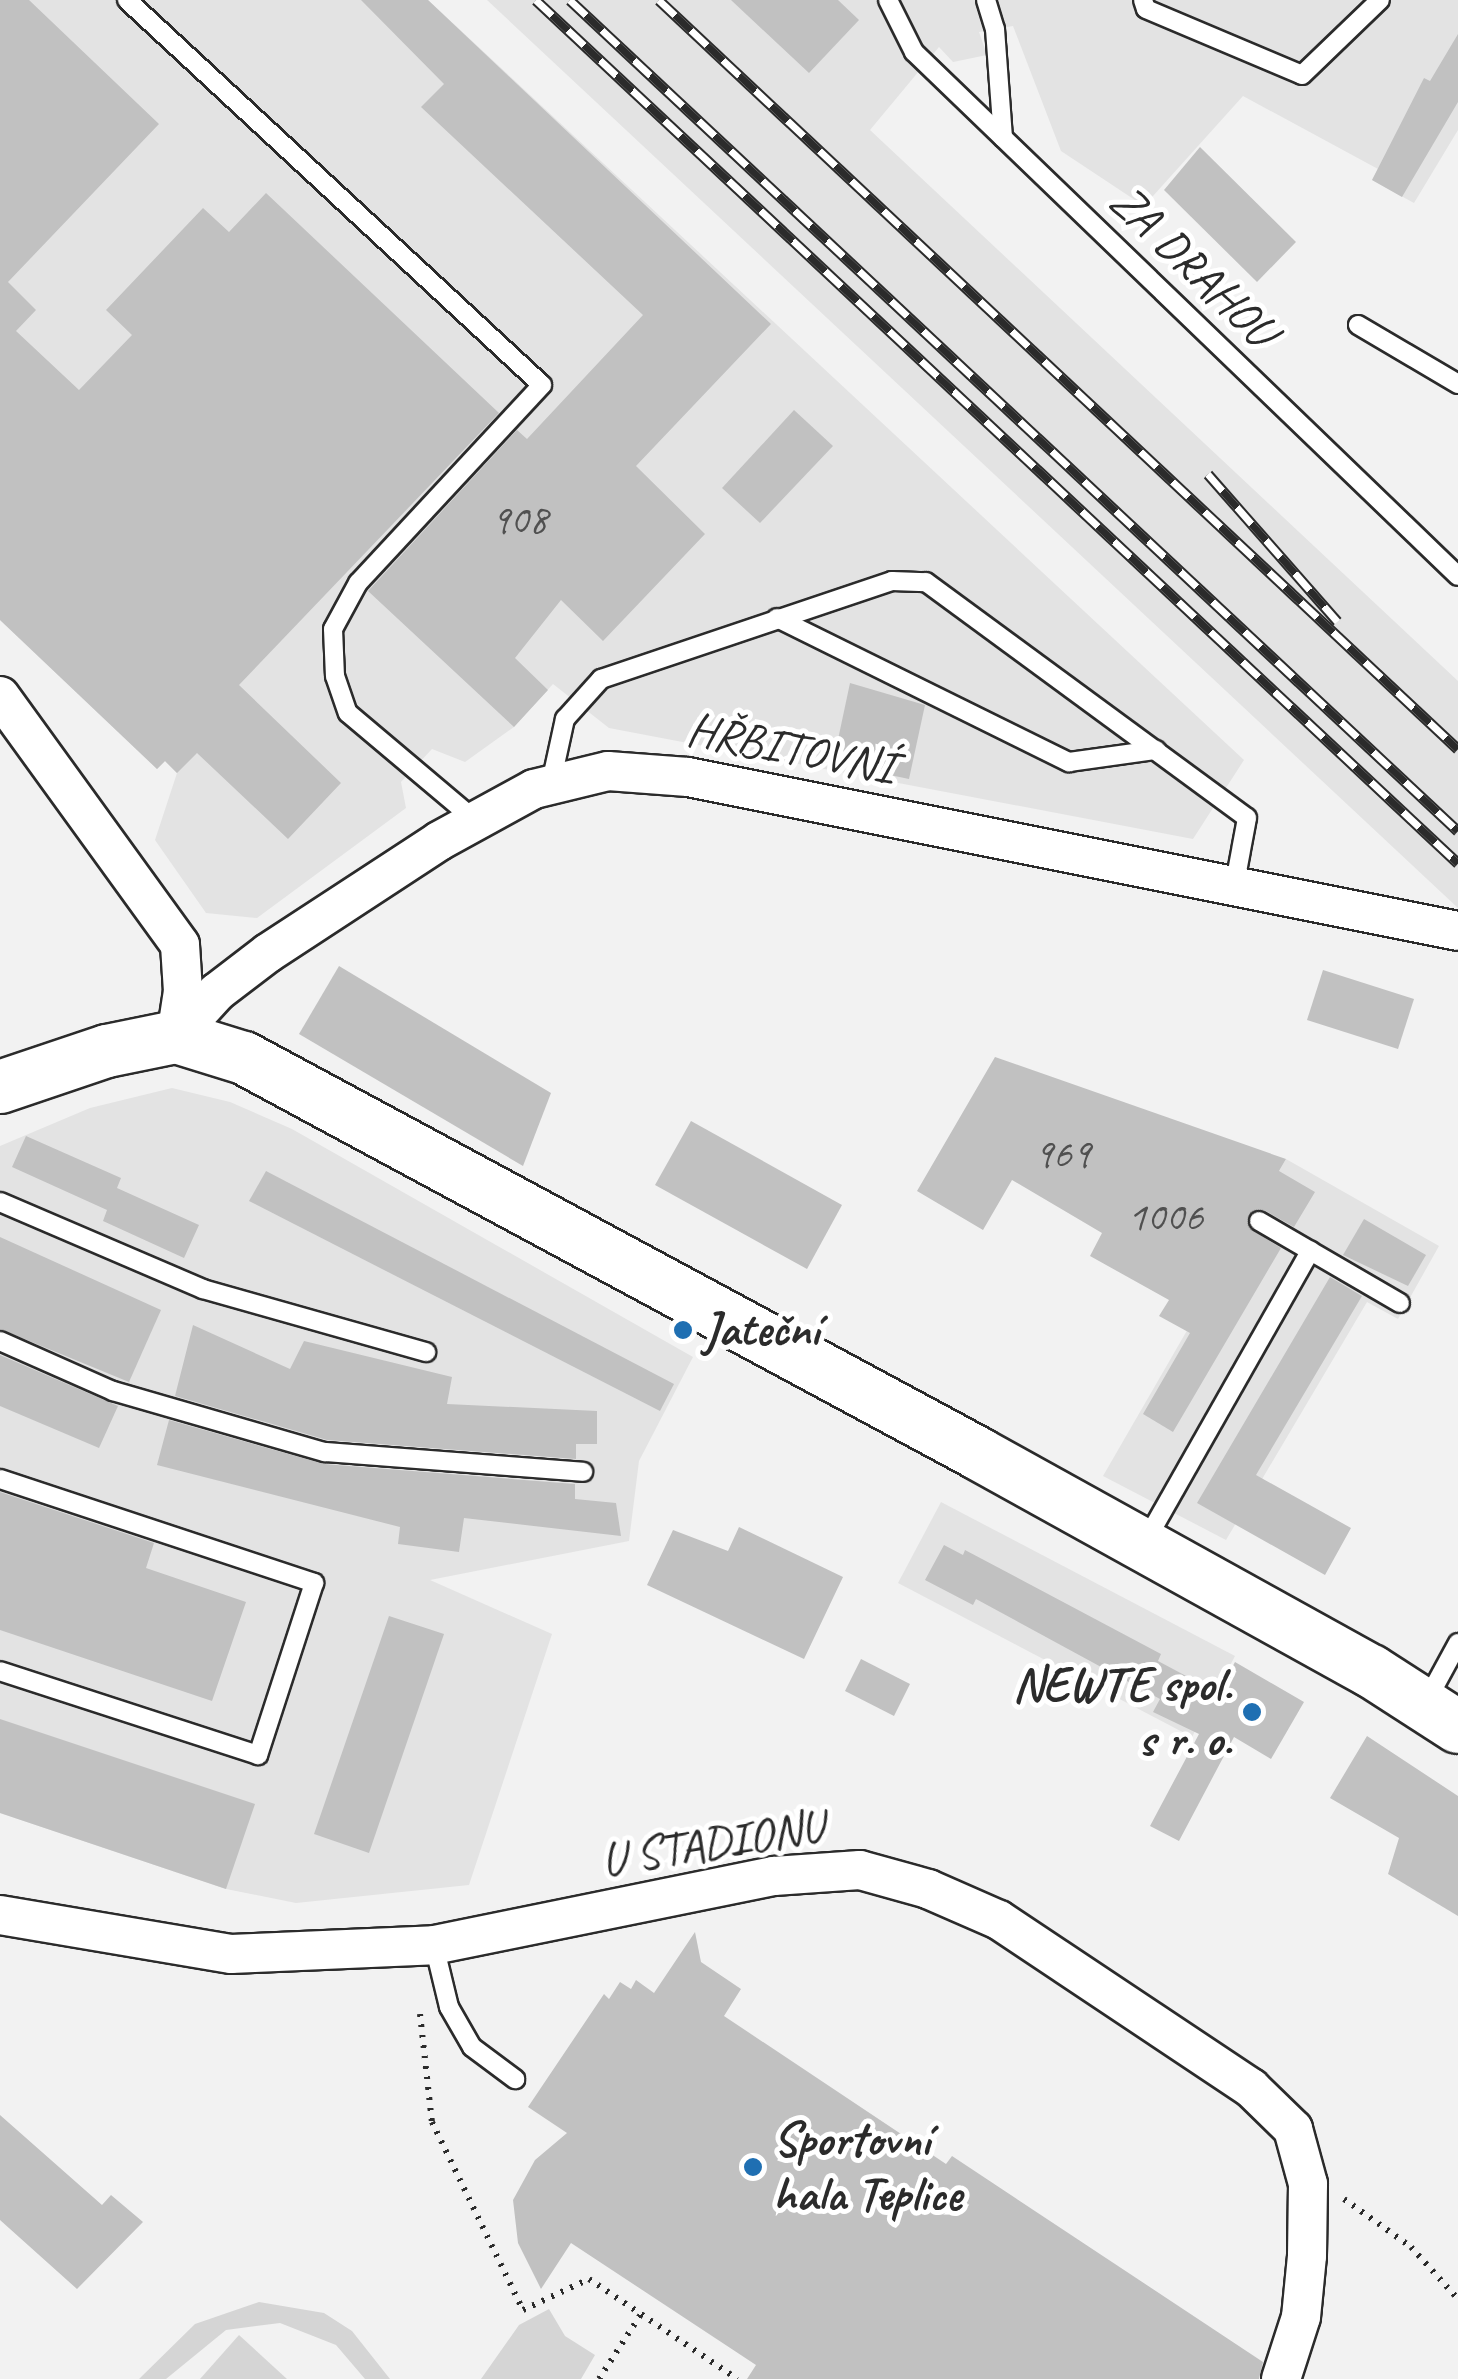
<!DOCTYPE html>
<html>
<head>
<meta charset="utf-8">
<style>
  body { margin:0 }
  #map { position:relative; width:1458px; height:2379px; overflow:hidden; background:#f2f2f2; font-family:Caveat,sans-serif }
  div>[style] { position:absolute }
  .built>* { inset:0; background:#e3e3e3 }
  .green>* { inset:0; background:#d5d5d5 }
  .building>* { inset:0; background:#c1c1c1 }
  .path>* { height:6px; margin-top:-3px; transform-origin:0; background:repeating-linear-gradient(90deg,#2b2b2b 0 2.5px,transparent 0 10.5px) }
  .roads { filter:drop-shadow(2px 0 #2b2b2b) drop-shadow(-2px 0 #2b2b2b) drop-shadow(0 2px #2b2b2b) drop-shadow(0 -2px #2b2b2b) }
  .service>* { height:18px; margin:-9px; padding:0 9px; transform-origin:9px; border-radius:9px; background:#fff }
  .minor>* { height:38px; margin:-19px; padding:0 19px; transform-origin:19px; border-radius:19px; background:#fff }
  .secondary>* { height:52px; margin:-26px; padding:0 26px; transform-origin:26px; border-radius:26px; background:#fff }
  .rail>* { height:11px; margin-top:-5.5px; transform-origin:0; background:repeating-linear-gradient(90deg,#fff 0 22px,#2b2b2b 0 44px); box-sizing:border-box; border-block:2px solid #2b2b2b }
  .dots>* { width:28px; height:28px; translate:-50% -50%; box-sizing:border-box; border:5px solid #fff; border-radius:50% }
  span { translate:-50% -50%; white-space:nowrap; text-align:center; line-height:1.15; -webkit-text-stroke:10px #fff; paint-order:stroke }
  .number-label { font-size:42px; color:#505050 }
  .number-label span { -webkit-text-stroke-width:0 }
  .street-label { font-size:48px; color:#2b2b2b }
  .poi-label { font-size:48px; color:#2b2b2b; font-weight:700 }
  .left { translate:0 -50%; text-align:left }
  .right { translate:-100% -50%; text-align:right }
</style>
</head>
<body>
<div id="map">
  <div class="built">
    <i style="clip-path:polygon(0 0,428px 0,1244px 760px,1193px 839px,609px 728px,553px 684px,514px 727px,465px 762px,432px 749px,401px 782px,406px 808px,257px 918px,206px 913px,155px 840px,177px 773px,165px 761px,157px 769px,0 620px)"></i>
    <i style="clip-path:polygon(487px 0,1458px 0,1458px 130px,1414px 203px,1372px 180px,1378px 169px,1243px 96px,1144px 206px,1061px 151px,1013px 26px,979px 32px,987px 55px,953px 62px,939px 47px,870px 130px,1458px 681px,1458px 908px)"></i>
    <i style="clip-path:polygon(172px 1088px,230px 1102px,292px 1129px,693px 1357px,639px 1461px,629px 1541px,430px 1580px,552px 1634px,469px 1885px,296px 1903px,226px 1889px,0 1813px,0 1146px,90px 1108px)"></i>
    <i style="clip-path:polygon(1286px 1159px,1439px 1246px,1398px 1319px,1367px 1302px,1226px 1540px,1103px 1476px)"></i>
    <i style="clip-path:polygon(941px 1502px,1235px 1656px,1192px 1737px,898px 1583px)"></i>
  </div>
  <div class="green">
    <i style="clip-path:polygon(259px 2302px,324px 2313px,352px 2331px,390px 2379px,365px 2379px,336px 2345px,280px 2323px,226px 2330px,166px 2379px,139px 2379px,195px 2324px)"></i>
    <i style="clip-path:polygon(549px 2309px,565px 2336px,595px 2355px,581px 2379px,481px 2379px,519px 2325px)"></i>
    <i style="clip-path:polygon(239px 2335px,287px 2379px,200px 2379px)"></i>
  </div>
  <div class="building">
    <i style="clip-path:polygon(0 0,29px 0,159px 124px,8px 282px,36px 310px,16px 331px,79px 390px,132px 335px,106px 310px,203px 208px,229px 232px,266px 193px,499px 413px,239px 685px,341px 783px,288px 839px,197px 753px,177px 773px,165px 761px,157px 769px,0 620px)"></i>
    <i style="clip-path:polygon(361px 0,428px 0,771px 324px,636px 466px,705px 534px,603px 641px,561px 600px,515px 658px,548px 690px,514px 727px,368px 591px,517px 430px,527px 439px,643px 315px,421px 107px,444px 84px)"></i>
    <i style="clip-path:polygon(731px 0,838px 0,859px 20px,809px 73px)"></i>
    <i style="clip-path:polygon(1458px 34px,1458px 102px,1402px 197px,1372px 180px,1424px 78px,1430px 81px)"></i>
    <i style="clip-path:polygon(1200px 147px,1296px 242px,1257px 282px,1164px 190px)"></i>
    <i style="clip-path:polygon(794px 410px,833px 446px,760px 523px,722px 488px)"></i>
    <i style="clip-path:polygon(850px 683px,925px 705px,909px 779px,833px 763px)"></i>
    <i style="clip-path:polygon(339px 966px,551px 1093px,523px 1166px,299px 1034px)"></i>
    <i style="clip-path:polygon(1323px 970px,1414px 999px,1398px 1049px,1307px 1020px)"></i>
    <i style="clip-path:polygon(995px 1057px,1286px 1159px,1279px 1171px,1315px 1192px,1294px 1227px,1264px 1210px,1249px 1214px,1249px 1228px,1281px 1248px,1173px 1432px,1143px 1414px,1190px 1333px,1159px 1316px,1169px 1300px,1090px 1256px,1102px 1233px,1012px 1180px,983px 1230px,917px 1191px)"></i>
    <i style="clip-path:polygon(691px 1121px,842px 1205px,807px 1269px,655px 1185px)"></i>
    <i style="clip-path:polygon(26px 1136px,121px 1178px,117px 1188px,199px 1225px,184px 1258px,103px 1221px,107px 1210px,12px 1167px)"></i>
    <i style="clip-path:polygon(266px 1171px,674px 1384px,660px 1411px,249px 1201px)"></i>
    <i style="clip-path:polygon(1364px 1219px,1426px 1255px,1408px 1286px,1343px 1255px)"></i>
    <i style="clip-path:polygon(0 1237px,161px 1310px,129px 1382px,0 1329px)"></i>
    <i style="clip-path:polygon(1330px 1277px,1362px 1296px,1256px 1475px,1351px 1528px,1325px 1575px,1197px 1503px)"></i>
    <i style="clip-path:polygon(193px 1325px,290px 1369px,304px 1341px,452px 1377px,447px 1404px,597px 1411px,597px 1444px,576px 1444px,576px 1459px,327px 1440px,175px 1396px)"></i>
    <i style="clip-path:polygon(0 1355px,118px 1406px,99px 1448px,0 1406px)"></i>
    <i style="clip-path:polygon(169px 1420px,324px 1464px,575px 1484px,575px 1499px,616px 1503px,621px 1536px,464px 1518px,459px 1552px,398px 1544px,400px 1527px,157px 1465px)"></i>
    <i style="clip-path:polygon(0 1492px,154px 1543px,146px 1568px,246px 1602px,212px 1701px,0 1630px)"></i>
    <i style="clip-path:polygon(739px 1527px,843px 1577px,804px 1659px,647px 1585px,673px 1530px,728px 1551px)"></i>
    <i style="clip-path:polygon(944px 1545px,963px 1555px,965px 1550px,1161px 1654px,1158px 1661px,1218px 1693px,1235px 1662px,1304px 1702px,1271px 1759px,1234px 1737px,1179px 1841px,1150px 1826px,1199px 1734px,1153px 1712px,1160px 1699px,976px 1599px,973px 1605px,925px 1580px)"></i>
    <i style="clip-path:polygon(389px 1616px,444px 1634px,369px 1853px,314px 1834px)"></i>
    <i style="clip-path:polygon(861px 1659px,910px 1684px,894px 1716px,845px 1691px)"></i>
    <i style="clip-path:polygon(0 1719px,255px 1804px,226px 1889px,0 1813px)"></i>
    <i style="clip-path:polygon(1367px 1736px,1458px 1796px,1458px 1916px,1388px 1874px,1399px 1838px,1330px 1798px)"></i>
    <i style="clip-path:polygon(695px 1932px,701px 1962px,741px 1989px,724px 2016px,946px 2164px,952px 2156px,1263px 2362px,1259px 2379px,747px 2379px,756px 2365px,571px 2243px,541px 2289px,518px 2243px,513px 2200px,535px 2160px,567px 2133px,528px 2107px,604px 1994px,609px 1999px,620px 1982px,631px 1989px,636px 1980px,654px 1993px)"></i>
    <i style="clip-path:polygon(0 2115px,102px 2205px,111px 2195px,143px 2222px,77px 2289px,0 2220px)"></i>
  </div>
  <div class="path">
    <i style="left:420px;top:2014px;width:109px;rotate:83.7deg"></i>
    <i style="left:432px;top:2122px;width:209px;rotate:64.2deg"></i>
    <i style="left:523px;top:2310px;width:73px;rotate:-25.2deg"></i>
    <i style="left:589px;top:2279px;width:179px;rotate:34deg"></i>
    <i style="left:1344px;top:2199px;width:82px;rotate:35.6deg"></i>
    <i style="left:1411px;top:2247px;width:70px;rotate:47.9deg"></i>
    <i style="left:599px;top:2379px;width:77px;rotate:-57.1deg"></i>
  </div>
  <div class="roads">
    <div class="service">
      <i style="left:127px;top:0;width:566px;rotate:42.85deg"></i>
      <i style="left:542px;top:385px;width:270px;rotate:132.9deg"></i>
      <i style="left:358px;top:583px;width:52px;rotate:118.5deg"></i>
      <i style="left:333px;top:629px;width:47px;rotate:87.6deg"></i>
      <i style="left:335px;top:676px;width:39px;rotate:71deg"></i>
      <i style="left:348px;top:713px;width:165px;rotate:40.1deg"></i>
      <i style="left:888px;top:0;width:58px;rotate:63.4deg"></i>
      <i style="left:914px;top:52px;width:755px;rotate:43.93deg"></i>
      <i style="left:986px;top:0;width:30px;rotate:73deg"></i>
      <i style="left:995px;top:29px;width:109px;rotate:85.8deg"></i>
      <i style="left:1143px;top:0;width:9px;rotate:72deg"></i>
      <i style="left:1146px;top:9px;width:169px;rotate:22.9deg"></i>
      <i style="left:1302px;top:75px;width:108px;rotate:-43.9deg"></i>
      <i style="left:1358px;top:325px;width:116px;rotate:30.5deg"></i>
      <i style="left:777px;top:618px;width:326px;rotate:26.3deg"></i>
      <i style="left:1069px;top:762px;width:88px;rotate:-7.9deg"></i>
      <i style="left:551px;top:783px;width:66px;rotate:-77.7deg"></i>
      <i style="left:565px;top:719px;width:54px;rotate:-48deg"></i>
      <i style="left:601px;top:679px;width:307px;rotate:-18.6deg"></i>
      <i style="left:892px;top:581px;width:34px;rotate:2deg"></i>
      <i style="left:926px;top:582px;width:398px;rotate:36.3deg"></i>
      <i style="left:1247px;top:818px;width:71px;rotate:100.5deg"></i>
      <i style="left:0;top:1202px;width:221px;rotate:23.2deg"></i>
      <i style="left:203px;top:1289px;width:232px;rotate:15.8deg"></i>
      <i style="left:1259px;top:1221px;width:163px;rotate:30.2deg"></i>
      <i style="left:0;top:1341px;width:124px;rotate:23.9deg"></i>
      <i style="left:113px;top:1391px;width:221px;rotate:16.1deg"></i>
      <i style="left:325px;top:1452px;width:259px;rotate:4.4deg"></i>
      <i style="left:0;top:1479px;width:331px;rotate:18.3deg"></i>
      <i style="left:314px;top:1583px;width:181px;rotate:108deg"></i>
      <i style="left:258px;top:1755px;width:271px;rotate:-162deg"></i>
      <i style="left:1145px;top:1542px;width:335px;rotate:-60.4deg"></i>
      <i style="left:1427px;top:1700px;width:65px;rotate:-61.5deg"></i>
      <i style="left:434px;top:1945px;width:64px;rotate:76.4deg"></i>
      <i style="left:449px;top:2007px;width:46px;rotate:60.1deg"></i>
      <i style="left:472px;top:2047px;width:54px;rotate:36.7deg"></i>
    </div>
    <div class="minor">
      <i style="left:0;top:696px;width:307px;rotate:54.1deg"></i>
      <i style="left:180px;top:945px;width:46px;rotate:86.3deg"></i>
      <i style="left:183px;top:991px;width:47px;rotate:98.7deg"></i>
      <i style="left:176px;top:1037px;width:61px;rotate:-47.7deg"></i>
      <i style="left:217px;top:992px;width:64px;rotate:-37.4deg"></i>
      <i style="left:268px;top:953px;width:204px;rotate:-33.2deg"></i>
      <i style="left:439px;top:841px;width:108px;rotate:-28.7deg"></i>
      <i style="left:534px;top:789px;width:76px;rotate:-13.7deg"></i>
      <i style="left:608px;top:771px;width:80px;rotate:4.3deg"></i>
      <i style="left:688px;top:777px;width:785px;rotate:11.31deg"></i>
      <i style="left:0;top:1915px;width:234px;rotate:9.6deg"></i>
      <i style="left:231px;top:1954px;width:203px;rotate:-2.5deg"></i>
      <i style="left:434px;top:1945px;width:347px;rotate:-11.5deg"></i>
      <i style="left:774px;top:1876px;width:86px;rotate:-4deg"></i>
      <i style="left:860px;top:1870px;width:71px;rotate:15.6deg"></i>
      <i style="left:928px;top:1889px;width:77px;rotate:23.6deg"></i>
      <i style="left:999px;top:1920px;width:303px;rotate:33.7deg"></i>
      <i style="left:1251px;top:2088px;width:59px;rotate:44.3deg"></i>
      <i style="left:1293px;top:2129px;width:57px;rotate:74.7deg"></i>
      <i style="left:1308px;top:2184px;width:72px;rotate:90.8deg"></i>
      <i style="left:1307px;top:2256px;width:61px;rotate:95.6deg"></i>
      <i style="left:1301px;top:2317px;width:65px;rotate:107.9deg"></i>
    </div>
    <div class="secondary">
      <i style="left:0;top:1087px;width:113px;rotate:-18.6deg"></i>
      <i style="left:107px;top:1051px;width:70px;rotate:-11.5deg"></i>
      <i style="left:176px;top:1037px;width:71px;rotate:17.2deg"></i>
      <i style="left:244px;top:1058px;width:835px;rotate:28.31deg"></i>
      <i style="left:979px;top:1454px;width:448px;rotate:29deg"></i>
      <i style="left:1371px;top:1671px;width:103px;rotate:32.8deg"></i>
    </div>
  </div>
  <div class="rail">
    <i style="left:536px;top:0;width:1263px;rotate:43.11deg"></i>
    <i style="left:570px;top:0;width:1216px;rotate:43.1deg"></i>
    <i style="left:659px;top:0;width:1095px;rotate:43.15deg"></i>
    <i style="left:1208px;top:474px;width:196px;rotate:48.7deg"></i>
  </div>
  <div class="dots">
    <i style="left:683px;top:1330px;background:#1f6fb2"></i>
    <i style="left:1252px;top:1712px;background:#1f6fb2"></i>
    <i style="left:753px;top:2167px;background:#1f6fb2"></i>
  </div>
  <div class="number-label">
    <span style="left:519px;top:520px">908</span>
    <span style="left:1062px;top:1154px">969</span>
    <span style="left:1165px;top:1217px">1006</span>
  </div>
  <div class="street-label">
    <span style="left:1193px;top:265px;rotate:44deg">ZA DRAHOU</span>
    <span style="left:791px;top:748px;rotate:11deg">HŘBITOVNÍ</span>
    <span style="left:712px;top:1843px;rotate:-9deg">U STADIONU</span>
  </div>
  <div class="poi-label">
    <span class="left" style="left:703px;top:1330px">Jateční</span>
    <span class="right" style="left:1232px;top:1712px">NEWTE spol.<br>s r. o.</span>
    <span class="left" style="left:773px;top:2167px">Sportovní<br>hala Teplice</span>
  </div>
</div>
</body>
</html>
